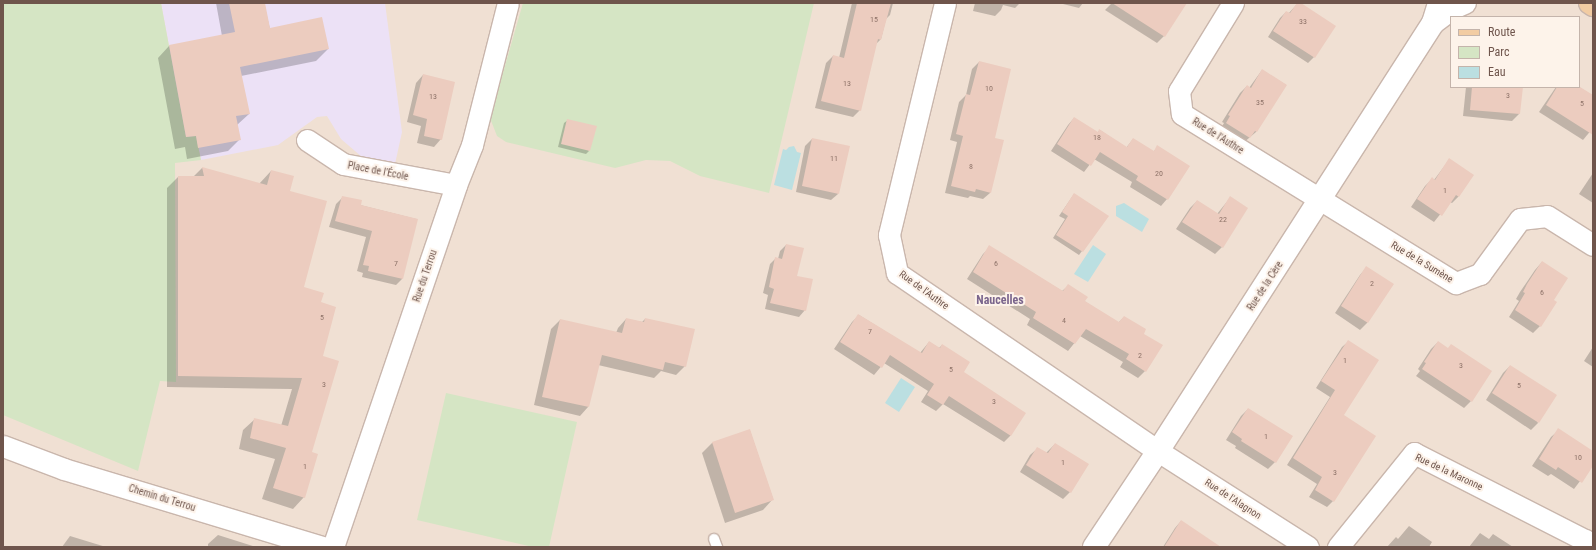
<!DOCTYPE html>
<html>
<head>
<meta charset="utf-8">
<style>
  body { margin:0 }
  #map { position:relative; width:1596px; height:550px; overflow:hidden; background:#faefe4; font-family:"Roboto Condensed",sans-serif }
  div>[style] { position:absolute }
  .residential>* { inset:0; background:#f0e0d3 }
  .education>* { inset:0; background:#ece1f6 }
  .green>* { inset:0; background:#d5e5c4 }
  .water>* { inset:0; background:#bbdfe1 }
  .shadow>* { inset:0; background:#0003 }
  .building>* { inset:0; background:#ecccbf }
  .roads { filter:drop-shadow(1px 0 #c9b6ac) drop-shadow(-1px 0 #c9b6ac) drop-shadow(0 1px #c9b6ac) drop-shadow(0 -1px #c9b6ac) }
  .service>* { height:10px; margin:-5px; padding:0 5px; transform-origin:5px; border-radius:5px; background:#fff }
  .minor>* { height:21px; margin:-10.5px; padding:0 10.5px; transform-origin:10.5px; border-radius:10.5px; background:#fff }
  .tertiary>* { height:22px; margin:-11px; padding:0 11px; transform-origin:11px; border-radius:11px; background:#fff }
  .primary>* { height:22px; margin:-11px; padding:0 11px; transform-origin:11px; border-radius:11px; background:#f2cca3 }
  span { translate:-50% -50%; white-space:nowrap; text-align:center; line-height:1.15; -webkit-text-stroke:4px #fdf3ea; paint-order:stroke }
  .number-label { font-size:8px; color:#8e7369 }
  .number-label span { -webkit-text-stroke-width:0 }
  .street-label { font-size:10px; color:#6f554c }
  .quarter-label { font-size:12px; color:#7a658c; font-weight:700 }
  .frame { position:absolute; inset:0; border:4px solid #6f554c; pointer-events:none }
  .legend { position:absolute; left:1450px; top:16px; width:130px; height:72px; box-sizing:border-box; background:#fdf3ea; border:1px solid #c4b4ab; margin:0; padding:5px 7px; list-style:none; font-size:12px; color:#6f554c }
  .legend li { display:flex; align-items:center; gap:8px; height:20px }
  .legend b { width:20px; border:1px solid #c4b4ab }
</style>
</head>
<body>
<div id="map">
  <div class="residential">
    <i style="clip-path:polygon(evenodd,3px 3px,1593px 3px,1593px 547px,3px 547px,3px 3px,1451px 17px,1579px 17px,1579px 87px,1451px 87px,1451px 17px)"></i>
  </div>
  <div class="education">
    <i style="clip-path:polygon(161px 3px,385px 3px,402px 132px,395px 164px,362px 157px,341px 139px,327px 116px,317px 117px,278px 145px,201px 160px,196px 136px,186px 137px)"></i>
  </div>
  <div class="green">
    <i style="clip-path:polygon(3px 3px,161px 3px,186px 137px,196px 136px,201px 160px,175px 163px,176px 382px,160px 381px,138px 471px,3px 415px)"></i>
    <i style="clip-path:polygon(523px 3px,814px 3px,769px 193px,700px 176px,670px 161px,646px 160px,615px 168px,506px 142px,497px 136px,490px 118px)"></i>
    <i style="clip-path:polygon(446px 393px,577px 422px,549px 547px,533px 547px,417px 520px)"></i>
  </div>
  <div class="water">
    <i style="clip-path:polygon(794px 146px,797px 152px,801px 153px,792px 190px,774px 185px,783px 149px,786px 150px,789px 147px)"></i>
    <i style="clip-path:polygon(1124px 203px,1149px 219px,1142px 232px,1116px 216px,1116px 206px)"></i>
    <i style="clip-path:polygon(1093px 245px,1106px 254px,1088px 282px,1074px 274px)"></i>
    <i style="clip-path:polygon(901px 378px,915px 387px,899px 412px,885px 403px)"></i>
  </div>
  <div class="shadow">
    <i style="clip-path:polygon(216px 3px,264px 3px,270px 29px,328px 49px,316px 61px,241px 76px,249px 114px,237px 125px,240px 139px,228px 151px,187px 159px,185px 147px,175px 149px,158px 58px,169px 46px,222px 36px)"></i>
    <i style="clip-path:polygon(852px 3px,893px 3px,890px 15px,886px 19px,881px 39px,876px 44px,860px 110px,853px 117px,815px 108px,826px 63px,833px 56px,839px 58px)"></i>
    <i style="clip-path:polygon(975px 3px,1020px 3px,1015px 8px,1003px 5px,1001px 10px,995px 16px,973px 11px)"></i>
    <i style="clip-path:polygon(1059px 3px,1083px 3px,1079px 8px)"></i>
    <i style="clip-path:polygon(1112px 3px,1172px 3px,1182px 9px,1164px 36px,1157px 43px,1105px 10px)"></i>
    <i style="clip-path:polygon(1298px 3px,1314px 57px,1308px 63px,1268px 37px,1280px 18px,1286px 12px,1288px 14px)"></i>
    <i style="clip-path:polygon(979px 62px,993px 139px,990px 193px,983px 199px,970px 196px,968px 198px,945px 193px,957px 142px,950px 140px,959px 102px,966px 95px,972px 69px)"></i>
    <i style="clip-path:polygon(1262px 70px,1286px 85px,1256px 132px,1242px 144px,1220px 130px,1224px 123px,1222px 122px,1240px 93px,1247px 86px,1249px 88px)"></i>
    <i style="clip-path:polygon(423px 75px,441px 139px,434px 147px,417px 143px,421px 126px,407px 122px,416px 83px)"></i>
    <i style="clip-path:polygon(1466px 87px,1522px 87px,1519px 114px,1512px 121px,1463px 116px)"></i>
    <i style="clip-path:polygon(1556px 87px,1579px 87px,1593px 96px,1593px 128px,1583px 140px,1539px 112px)"></i>
    <i style="clip-path:polygon(1074px 118px,1097px 133px,1100px 130px,1126px 148px,1133px 139px,1153px 152px,1158px 147px,1167px 199px,1161px 206px,1130px 187px,1132px 182px,1094px 159px,1084px 172px,1051px 151px,1068px 125px)"></i>
    <i style="clip-path:polygon(568px 120px,589px 151px,586px 154px,558px 147px,564px 123px)"></i>
    <i style="clip-path:polygon(812px 139px,838px 194px,831px 200px,796px 192px,805px 146px)"></i>
    <i style="clip-path:polygon(1449px 160px,1459px 196px,1452px 203px,1450px 202px,1434px 222px,1411px 207px,1425px 186px,1432px 179px,1434px 180px)"></i>
    <i style="clip-path:polygon(202px 168px,259px 184px,271px 171px,288px 192px,302px 288px,320px 303px,322px 357px,311px 452px,304px 497px,293px 509px,262px 499px,275px 459px,239px 449px,243px 430px,255px 419px,281px 426px,292px 389px,167px 387px,167px 188px,178px 177px,193px 177px)"></i>
    <i style="clip-path:polygon(1593px 173px,1593px 203px,1579px 194px)"></i>
    <i style="clip-path:polygon(1074px 194px,1082px 251px,1079px 255px,1053px 238px,1065px 219px,1059px 216px)"></i>
    <i style="clip-path:polygon(342px 198px,360px 205px,416px 219px,402px 279px,396px 285px,362px 277px,363px 273px,357px 271px,366px 237px,329px 227px,336px 204px)"></i>
    <i style="clip-path:polygon(1230px 198px,1222px 247px,1215px 254px,1176px 229px,1190px 208px,1197px 201px,1217px 214px)"></i>
    <i style="clip-path:polygon(786px 245px,805px 310px,799px 317px,765px 309px,768px 295px,763px 293px,770px 264px,776px 258px,778px 259px,780px 251px)"></i>
    <i style="clip-path:polygon(990px 247px,1062px 291px,1068px 286px,1084px 301px,1118px 323px,1124px 317px,1143px 334px,1145px 371px,1138px 378px,1120px 367px,1123px 362px,1080px 336px,1068px 351px,1027px 325px,1030px 319px,967px 279px,983px 254px)"></i>
    <i style="clip-path:polygon(1542px 262px,1553px 300px,1540px 326px,1533px 333px,1509px 317px,1519px 301px,1516px 299px,1520px 292px,1535px 270px)"></i>
    <i style="clip-path:polygon(1366px 268px,1392px 284px,1367px 323px,1360px 330px,1335px 313px,1360px 275px)"></i>
    <i style="clip-path:polygon(859px 315px,920px 353px,929px 342px,939px 348px,942px 345px,1011px 435px,1004px 442px,943px 404px,936px 411px,921px 402px,928px 391px,884px 363px,874px 375px,834px 349px,852px 322px)"></i>
    <i style="clip-path:polygon(626px 319px,642px 322px,645px 319px,685px 366px,676px 375px,661px 371px,654px 378px,598px 365px,588px 407px,580px 416px,534px 405px,551px 329px,560px 320px,616px 333px,618px 328px)"></i>
    <i style="clip-path:polygon(1349px 341px,1333px 501px,1327px 507px,1309px 497px,1317px 484px,1287px 465px,1330px 397px,1316px 388px,1342px 347px)"></i>
    <i style="clip-path:polygon(1438px 342px,1471px 401px,1464px 408px,1416px 376px,1420px 371px,1418px 369px,1431px 349px)"></i>
    <i style="clip-path:polygon(1593px 347px,1593px 367px,1584px 361px)"></i>
    <i style="clip-path:polygon(1510px 366px,1538px 423px,1531px 430px,1486px 400px,1503px 373px)"></i>
    <i style="clip-path:polygon(1248px 409px,1291px 437px,1275px 462px,1268px 469px,1235px 448px,1236px 446px,1226px 440px,1241px 416px)"></i>
    <i style="clip-path:polygon(1559px 430px,1593px 452px,1593px 464px,1574px 489px,1551px 474px,1548px 476px,1532px 466px,1551px 437px)"></i>
    <i style="clip-path:polygon(750px 431px,773px 499px,763px 510px,725px 523px,702px 453px,712px 443px)"></i>
    <i style="clip-path:polygon(1055px 444px,1070px 492px,1063px 499px,1020px 472px,1030px 455px,1038px 448px,1046px 453px)"></i>
    <i style="clip-path:polygon(1181px 521px,1217px 547px,1163px 547px,1175px 528px)"></i>
    <i style="clip-path:polygon(1409px 526px,1432px 542px,1429px 547px,1387px 547px,1396px 537px,1398px 539px)"></i>
    <i style="clip-path:polygon(1480px 533px,1489px 539px,1493px 534px,1513px 547px,1469px 547px)"></i>
    <i style="clip-path:polygon(218px 535px,256px 547px,208px 547px,208px 544px)"></i>
    <i style="clip-path:polygon(70px 536px,106px 547px,62px 547px)"></i>
  </div>
  <div class="building">
    <i style="clip-path:polygon(229px 3px,265px 3px,270px 28px,322px 17px,329px 49px,240px 67px,250px 114px,236px 116px,241px 140px,198px 148px,196px 136px,186px 137px,169px 45px,235px 32px)"></i>
    <i style="clip-path:polygon(857px 3px,891px 3px,881px 40px,878px 39px,861px 111px,821px 101px,833px 55px,844px 58px)"></i>
    <i style="clip-path:polygon(1112px 3px,1187px 3px,1165px 37px)"></i>
    <i style="clip-path:polygon(1297px 3px,1301px 3px,1336px 26px,1315px 58px,1273px 31px,1286px 11px,1290px 13px)"></i>
    <i style="clip-path:polygon(979px 61px,1011px 69px,995px 138px,1004px 140px,991px 193px,976px 189px,975px 192px,951px 186px,963px 136px,956px 134px,966px 94px,970px 95px)"></i>
    <i style="clip-path:polygon(1262px 69px,1287px 85px,1257px 132px,1255px 131px,1250px 138px,1226px 123px,1230px 116px,1228px 115px,1247px 85px,1251px 88px)"></i>
    <i style="clip-path:polygon(423px 74px,455px 82px,442px 140px,424px 136px,427px 119px,413px 115px)"></i>
    <i style="clip-path:polygon(1472px 87px,1523px 87px,1520px 114px,1470px 110px)"></i>
    <i style="clip-path:polygon(1557px 87px,1580px 87px,1593px 95px,1593px 135px,1546px 105px)"></i>
    <i style="clip-path:polygon(1074px 117px,1098px 132px,1099px 129px,1127px 147px,1133px 138px,1154px 151px,1157px 145px,1190px 166px,1168px 200px,1136px 180px,1138px 176px,1100px 152px,1091px 166px,1057px 144px)"></i>
    <i style="clip-path:polygon(567px 119px,597px 126px,590px 151px,561px 144px)"></i>
    <i style="clip-path:polygon(812px 138px,850px 146px,839px 194px,802px 186px)"></i>
    <i style="clip-path:polygon(1449px 158px,1474px 175px,1459px 197px,1456px 195px,1442px 216px,1417px 199px,1432px 177px,1435px 180px)"></i>
    <i style="clip-path:polygon(202px 167px,267px 185px,271px 170px,294px 176px,290px 191px,327px 201px,304px 287px,324px 293px,321px 302px,336px 307px,323px 356px,339px 361px,312px 452px,318px 454px,305px 498px,273px 488px,286px 448px,250px 438px,254px 418px,288px 426px,302px 378px,178px 376px,178px 176px,204px 176px)"></i>
    <i style="clip-path:polygon(1074px 193px,1109px 216px,1083px 252px,1056px 235px,1068px 216px,1062px 212px)"></i>
    <i style="clip-path:polygon(342px 196px,362px 200px,361px 205px,418px 219px,403px 279px,368px 271px,369px 266px,363px 265px,372px 231px,335px 221px)"></i>
    <i style="clip-path:polygon(1230px 196px,1248px 208px,1223px 248px,1182px 222px,1197px 200px,1219px 214px)"></i>
    <i style="clip-path:polygon(786px 244px,804px 248px,797px 276px,813px 279px,806px 311px,770px 303px,774px 289px,769px 287px,775px 257px,782px 259px)"></i>
    <i style="clip-path:polygon(989px 245px,1063px 291px,1068px 284px,1088px 297px,1085px 301px,1119px 322px,1124px 316px,1146px 329px,1144px 334px,1163px 345px,1146px 372px,1126px 359px,1129px 354px,1086px 329px,1075px 344px,1033px 318px,1036px 312px,973px 272px)"></i>
    <i style="clip-path:polygon(1542px 261px,1568px 278px,1554px 300px,1557px 302px,1541px 327px,1515px 310px,1525px 293px,1523px 292px,1527px 284px)"></i>
    <i style="clip-path:polygon(1366px 266px,1394px 284px,1368px 323px,1341px 306px)"></i>
    <i style="clip-path:polygon(858px 314px,922px 353px,929px 341px,940px 348px,942px 344px,970px 362px,964px 372px,1026px 413px,1011px 436px,949px 396px,943px 405px,927px 395px,934px 384px,890px 355px,882px 368px,840px 342px)"></i>
    <i style="clip-path:polygon(626px 318px,644px 322px,645px 318px,695px 329px,686px 367px,665px 362px,663px 370px,602px 355px,589px 407px,542px 397px,560px 319px,622px 333px)"></i>
    <i style="clip-path:polygon(1348px 340px,1379px 360px,1344px 415px,1376px 436px,1334px 502px,1315px 490px,1322px 477px,1293px 458px,1335px 390px,1321px 381px)"></i>
    <i style="clip-path:polygon(1438px 341px,1448px 348px,1451px 344px,1492px 371px,1472px 402px,1422px 369px,1426px 363px,1424px 362px)"></i>
    <i style="clip-path:polygon(1510px 365px,1557px 395px,1539px 423px,1492px 393px)"></i>
    <i style="clip-path:polygon(1248px 408px,1293px 436px,1276px 463px,1241px 441px,1242px 439px,1232px 432px)"></i>
    <i style="clip-path:polygon(1558px 428px,1593px 451px,1593px 466px,1582px 483px,1558px 467px,1556px 470px,1539px 459px)"></i>
    <i style="clip-path:polygon(750px 429px,774px 500px,735px 513px,712px 442px)"></i>
    <i style="clip-path:polygon(1055px 443px,1089px 464px,1071px 493px,1026px 465px,1037px 447px,1048px 453px)"></i>
    <i style="clip-path:polygon(1181px 520px,1221px 547px,1164px 547px)"></i>
  </div>
  <div class="roads">
    <div class="service">
      <i style="left:714px;top:539px;width:9px;rotate:69deg"></i>
    </div>
    <div class="minor">
      <i style="left:945px;top:3px;width:239px;rotate:103.6deg"></i>
      <i style="left:889px;top:235px;width:39px;rotate:78deg"></i>
      <i style="left:897px;top:273px;width:316px;rotate:34.3deg"></i>
      <i style="left:1158px;top:451px;width:178px;rotate:32.6deg"></i>
      <i style="left:1233px;top:3px;width:103px;rotate:121.5deg"></i>
      <i style="left:1179px;top:91px;width:23px;rotate:83deg"></i>
      <i style="left:1182px;top:114px;width:322px;rotate:31.7deg"></i>
      <i style="left:1456px;top:283px;width:26px;rotate:-21deg"></i>
      <i style="left:1480px;top:274px;width:68px;rotate:-54deg"></i>
      <i style="left:1520px;top:219px;width:27px;rotate:-6deg"></i>
      <i style="left:1547px;top:216px;width:54px;rotate:32.2deg"></i>
      <i style="left:307px;top:140px;width:43px;rotate:33.7deg"></i>
      <i style="left:343px;top:164px;width:115px;rotate:10.5deg"></i>
      <i style="left:3px;top:446px;width:65px;rotate:20.7deg"></i>
      <i style="left:64px;top:469px;width:270px;rotate:16.8deg"></i>
      <i style="left:333px;top:547px;width:382px;rotate:-71.2deg"></i>
      <i style="left:456px;top:185px;width:43px;rotate:-68.2deg"></i>
      <i style="left:472px;top:145px;width:146px;rotate:-75.8deg"></i>
      <i style="left:1338px;top:547px;width:121px;rotate:-51deg"></i>
      <i style="left:1414px;top:453px;width:192px;rotate:27deg"></i>
      <i style="left:1585px;top:540px;width:7px;rotate:82deg"></i>
    </div>
    <div class="tertiary">
      <i style="left:1433px;top:23px;width:25px;rotate:-37deg"></i>
      <i style="left:1453px;top:8px;width:13px;rotate:-23deg"></i>
      <i style="left:1094px;top:547px;width:115px;rotate:-56.3deg"></i>
      <i style="left:1158px;top:451px;width:509px;rotate:-57.28deg"></i>
      <i style="left:1433px;top:23px;width:21px;rotate:-73deg"></i>
    </div>
    <div class="primary">
      <i style="left:1590px;top:3px;width:4px;rotate:34deg"></i>
    </div>
  </div>
  <div class="number-label">
    <span style="left:874px;top:20px">15</span>
    <span style="left:1303px;top:22px">33</span>
    <span style="left:847px;top:84px">13</span>
    <span style="left:989px;top:89px">10</span>
    <span style="left:1508px;top:96px">3</span>
    <span style="left:433px;top:97px">13</span>
    <span style="left:1260px;top:103px">35</span>
    <span style="left:1582px;top:104px">5</span>
    <span style="left:1097px;top:138px">18</span>
    <span style="left:834px;top:159px">11</span>
    <span style="left:971px;top:167px">8</span>
    <span style="left:1159px;top:174px">20</span>
    <span style="left:1445px;top:191px">1</span>
    <span style="left:1223px;top:220px">22</span>
    <span style="left:396px;top:264px">7</span>
    <span style="left:996px;top:264px">6</span>
    <span style="left:1372px;top:284px">2</span>
    <span style="left:1542px;top:293px">6</span>
    <span style="left:322px;top:318px">5</span>
    <span style="left:1064px;top:321px">4</span>
    <span style="left:870px;top:332px">7</span>
    <span style="left:1140px;top:356px">2</span>
    <span style="left:1345px;top:361px">1</span>
    <span style="left:1461px;top:366px">3</span>
    <span style="left:951px;top:370px">5</span>
    <span style="left:324px;top:385px">3</span>
    <span style="left:1519px;top:386px">5</span>
    <span style="left:994px;top:402px">3</span>
    <span style="left:1266px;top:437px">1</span>
    <span style="left:1578px;top:458px">10</span>
    <span style="left:1063px;top:463px">1</span>
    <span style="left:305px;top:467px">1</span>
    <span style="left:1335px;top:473px">3</span>
  </div>
  <div class="street-label">
    <span style="left:1218px;top:136px;rotate:32deg">Rue de l'Authre</span>
    <span style="left:378px;top:171px;rotate:11deg">Place de l'École</span>
    <span style="left:1422px;top:262px;rotate:31deg">Rue de la Sumène</span>
    <span style="left:425px;top:276px;rotate:-71deg">Rue du Terrou</span>
    <span style="left:1265px;top:286px;rotate:-57deg">Rue de la Cère</span>
    <span style="left:924px;top:290px;rotate:36deg">Rue de l'Authre</span>
    <span style="left:1449px;top:472px;rotate:25deg">Rue de la Maronne</span>
    <span style="left:162px;top:498px;rotate:17deg">Chemin du Terrou</span>
    <span style="left:1233px;top:499px;rotate:33deg">Rue de l'Alagnon</span>
  </div>
  <div class="quarter-label">
    <span style="left:1000px;top:301px">Naucelles</span>
  </div>
  <div class="frame"></div>
  <ul class="legend">
  <li><b style="height:5px;background:#f2cca3"></b>Route</li>
  <li><b style="height:11px;background:#d5e5c4"></b>Parc</li>
  <li><b style="height:11px;background:#bbdfe1"></b>Eau</li>
  </ul>
</div>
</body>
</html>
